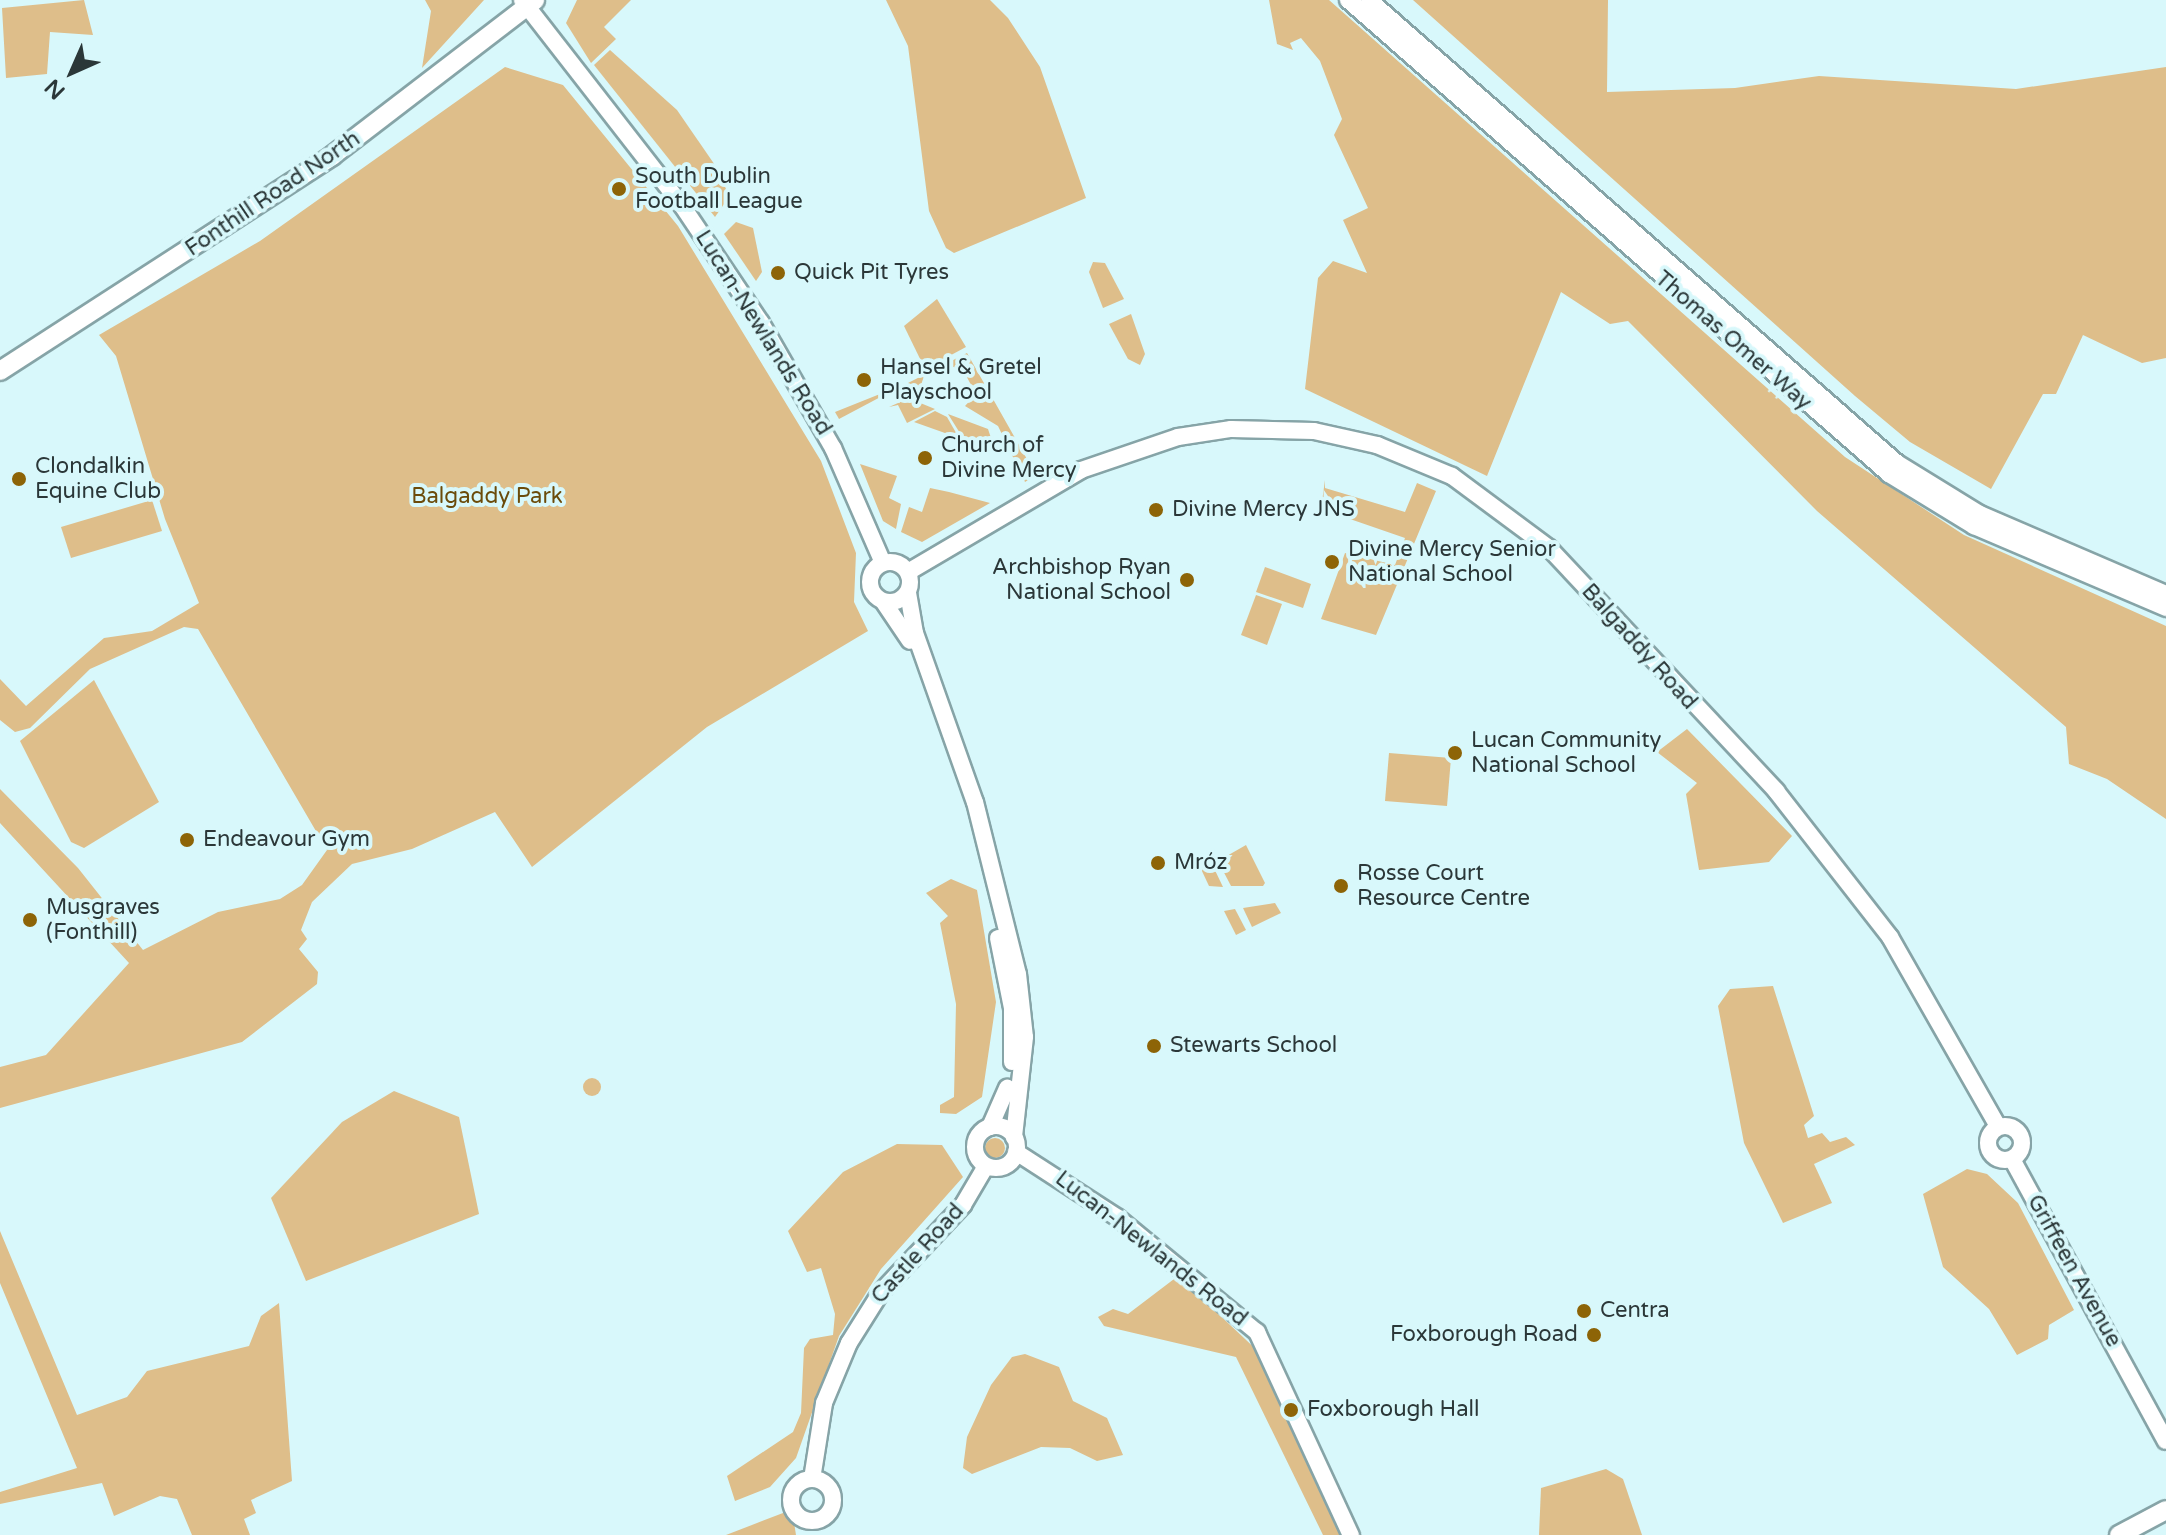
<!DOCTYPE html>
<html>
<head>
<meta charset="utf-8">
<style>
  body { margin:0 }
  #map { position:relative; width:2166px; height:1535px; overflow:hidden; background:#d8f8fb; font-family:"Varela Round",sans-serif }
  div>[style] { position:absolute }
  .green>* { inset:0; background:#debe8a }
  .round { border-radius:50% }
  .roads { filter:drop-shadow(2px 0 #86a4a7) drop-shadow(-2px 0 #86a4a7) drop-shadow(0 2px #86a4a7) drop-shadow(0 -2px #86a4a7) }
  .tertiary>* { height:16px; margin:-8px; padding:0 8px; transform-origin:8px; border-radius:8px; background:#fff }
  .tertiary>.ring { margin:-8px; padding:0; box-sizing:content-box; background:none; border:16px solid #fff; border-radius:50% }
  .secondary>* { height:18px; margin:-9px; padding:0 9px; transform-origin:9px; border-radius:9px; background:#fff }
  .dots>* { width:22px; height:22px; translate:-50% -50%; box-sizing:border-box; border:4px solid #d8f8fb; border-radius:50% }
  span { translate:-50% -50%; white-space:nowrap; text-align:center; line-height:1.15; -webkit-text-stroke:8px #d8f8fb; paint-order:stroke }
  .poi-label { font-size:22px; color:#2b3738 }
  .left { translate:0 -50%; text-align:left }
  .right { translate:-100% -50%; text-align:right }
  .street-label { font-size:22px; color:#2b3738 }
  .park-label { font-size:22px; color:#6b4b0a }
  .north { position:absolute; left:32px; top:32px; width:80px; height:80px; -webkit-text-stroke:6px #d8f8fb; paint-order:stroke; rotate:225deg; font-size:22px; font-weight:700; line-height:32px; text-align:center; color:#2b3738 }
  .north::after { content:''; display:block; margin:auto; width:28px; height:36px; background:#2b3738; clip-path:polygon(50% 0,100% 100%,50% 72%,0 100%) }
</style>
</head>
<body>
<div id="map">
  <div class="green">
    <i style="clip-path:polygon(84px 0,93px 35px,50px 32px,47px 74px,6px 78px,2px 8px)"></i>
    <i style="clip-path:polygon(425px 0,484px 0,422px 68px,431px 11px)"></i>
    <i style="clip-path:polygon(577px 0,631px 0,604px 27px,616px 39px,591px 63px,566px 23px)"></i>
    <i style="clip-path:polygon(886px 0,990px 0,1008px 18px,1040px 67px,1086px 198px,954px 253px,946px 248px,929px 211px,908px 46px)"></i>
    <i style="clip-path:polygon(1269px 0,1329px 0,1845px 457px,1964px 535px,2166px 626px,2166px 819px,2107px 779px,2069px 764px,2066px 727px,1817px 511px,1628px 321px,1610px 324px,1561px 292px,1487px 476px,1305px 389px,1318px 278px,1333px 261px,1367px 273px,1343px 220px,1368px 208px,1334px 135px,1342px 119px,1320px 61px,1301px 38px,1290px 43px,1293px 50px,1277px 44px)"></i>
    <i style="clip-path:polygon(1413px 0,1608px 0,1607px 92px,1735px 88px,1819px 76px,2016px 89px,2166px 67px,2166px 358px,2142px 363px,2083px 335px,2056px 394px,2043px 394px,1991px 489px,1910px 442px,1855px 396px)"></i>
    <i style="clip-path:polygon(610px 50px,677px 110px,719px 171px,729px 197px,715px 217px,594px 65px)"></i>
    <i style="clip-path:polygon(505px 67px,563px 85px,678px 226px,821px 461px,856px 553px,854px 602px,868px 631px,707px 727px,532px 867px,495px 812px,412px 849px,352px 864px,312px 902px,301px 930px,307px 939px,299px 949px,318px 972px,317px 984px,242px 1042px,0 1108px,0 1067px,46px 1055px,129px 963px,0 823px,0 789px,78px 868px,143px 950px,218px 912px,280px 899px,302px 885px,327px 850px,198px 629px,184px 627px,90px 669px,30px 728px,15px 732px,0 720px,0 679px,26px 706px,104px 638px,152px 631px,199px 603px,165px 519px,116px 356px,99px 335px,260px 241px)"></i>
    <i style="clip-path:polygon(736px 222px,753px 228px,762px 272px,756px 281px,724px 234px)"></i>
    <i style="clip-path:polygon(1093px 262px,1105px 263px,1124px 299px,1103px 308px,1089px 272px)"></i>
    <i style="clip-path:polygon(937px 299px,966px 347px,925px 369px,904px 326px)"></i>
    <i style="clip-path:polygon(1131px 314px,1145px 354px,1140px 365px,1128px 359px,1109px 324px)"></i>
    <i style="clip-path:polygon(967px 353px,1036px 475px,1025px 482px,998px 426px,965px 406px,976px 394px,963px 370px,947px 365px,924px 376px,920px 388px,926px 392px,910px 388px,908px 383px)"></i>
    <i style="clip-path:polygon(905px 384px,839px 419px,835px 412px)"></i>
    <i style="clip-path:polygon(907px 399px,913px 400px,935px 409px,907px 423px,898px 405px,889px 407px)"></i>
    <i style="clip-path:polygon(935px 411px,947px 417px,959px 438px,914px 422px)"></i>
    <i style="clip-path:polygon(948px 414px,988px 429px,993px 444px,988px 437px,968px 446px)"></i>
    <i style="clip-path:polygon(860px 464px,897px 476px,889px 498px,901px 504px,896px 529px,883px 521px)"></i>
    <i style="clip-path:polygon(1325px 480px,1325px 488px,1405px 512px,1417px 483px,1436px 491px,1376px 635px,1321px 619px,1345px 553px,1395px 565px,1405px 538px,1321px 509px)"></i>
    <i style="clip-path:polygon(930px 488px,949px 492px,990px 503px,922px 542px,901px 532px,909px 507px,922px 512px)"></i>
    <i style="clip-path:polygon(152px 500px,162px 531px,71px 558px,61px 527px)"></i>
    <i style="clip-path:polygon(1265px 567px,1311px 584px,1303px 608px,1256px 592px)"></i>
    <i style="clip-path:polygon(1256px 595px,1282px 604px,1267px 645px,1241px 635px)"></i>
    <i style="clip-path:polygon(94px 680px,159px 802px,84px 848px,71px 842px,20px 741px)"></i>
    <i style="clip-path:polygon(1687px 729px,1792px 836px,1769px 862px,1699px 870px,1686px 794px,1697px 783px,1657px 752px)"></i>
    <i style="clip-path:polygon(1389px 753px,1451px 758px,1447px 806px,1385px 801px)"></i>
    <i style="clip-path:polygon(1246px 845px,1265px 883px,1263px 886px,1231px 886px,1218px 861px)"></i>
    <i style="clip-path:polygon(1212px 864px,1223px 887px,1209px 886px,1201px 869px)"></i>
    <i style="clip-path:polygon(951px 879px,977px 890px,996px 1002px,982px 1097px,956px 1114px,940px 1113px,940px 1105px,954px 1097px,956px 1004px,940px 923px,948px 916px,926px 893px)"></i>
    <i style="clip-path:polygon(1275px 903px,1281px 913px,1252px 927px,1243px 908px)"></i>
    <i style="clip-path:polygon(1235px 909px,1246px 930px,1236px 935px,1224px 911px)"></i>
    <i style="clip-path:polygon(1773px 986px,1814px 1116px,1804px 1125px,1808px 1138px,1822px 1133px,1830px 1142px,1846px 1137px,1855px 1145px,1814px 1164px,1832px 1203px,1783px 1223px,1744px 1143px,1718px 1006px,1730px 989px)"></i>
    <i class="round" style="left:583px;top:1078px;width:18px;height:18px"></i>
    <i style="clip-path:polygon(394px 1091px,459px 1117px,479px 1214px,306px 1281px,271px 1198px,342px 1122px)"></i>
    <i class="round" style="left:985px;top:1138px;width:20px;height:20px"></i>
    <i style="clip-path:polygon(897px 1144px,942px 1145px,963px 1177px,881px 1269px,839px 1336px,796px 1458px,770px 1487px,735px 1501px,727px 1476px,793px 1432px,801px 1413px,804px 1348px,810px 1339px,833px 1335px,835px 1314px,821px 1268px,807px 1272px,788px 1231px,843px 1172px)"></i>
    <i style="clip-path:polygon(1967px 1169px,1987px 1174px,2018px 1203px,2074px 1310px,2049px 1325px,2048px 1339px,2017px 1355px,1989px 1309px,1943px 1267px,1923px 1194px)"></i>
    <i style="clip-path:polygon(0 1231px,77px 1415px,127px 1397px,147px 1371px,249px 1346px,261px 1316px,279px 1303px,292px 1481px,251px 1500px,256px 1513px,244px 1519px,250px 1535px,192px 1535px,177px 1499px,160px 1496px,114px 1516px,102px 1483px,0 1504px,0 1492px,77px 1468px,0 1283px)"></i>
    <i style="clip-path:polygon(1178px 1276px,1261px 1354px,1345px 1535px,1323px 1535px,1236px 1357px,1104px 1326px,1098px 1317px,1113px 1309px,1128px 1314px)"></i>
    <i style="clip-path:polygon(1025px 1354px,1059px 1367px,1073px 1401px,1107px 1418px,1123px 1455px,1097px 1461px,1070px 1448px,1041px 1447px,972px 1474px,963px 1468px,967px 1437px,991px 1385px,1012px 1357px)"></i>
    <i style="clip-path:polygon(1606px 1469px,1623px 1479px,1642px 1535px,1539px 1535px,1541px 1488px)"></i>
    <i style="clip-path:polygon(783px 1513px,793px 1516px,796px 1535px,726px 1535px)"></i>
  </div>
  <div class="roads">
    <div class="tertiary">
      <i style="left:522px;top:0;width:259px;rotate:52.1deg"></i>
      <i style="left:681px;top:204px;width:143px;rotate:56.1deg"></i>
      <i style="left:761px;top:323px;width:144px;rotate:60.1deg"></i>
      <i style="left:833px;top:448px;width:125px;rotate:66.5deg"></i>
      <i style="left:1348px;top:0;width:719px;rotate:41.22deg"></i>
      <i style="left:1889px;top:474px;width:100px;rotate:31.5deg"></i>
      <i style="left:1974px;top:526px;width:209px;rotate:23.1deg"></i>
      <i style="left:1369px;top:0;width:702px;rotate:41.25deg"></i>
      <i style="left:1897px;top:463px;width:97px;rotate:31.6deg"></i>
      <i style="left:1980px;top:514px;width:202px;rotate:23.3deg"></i>
      <i class="ring" style="left:870px;top:562px;width:24px;height:24px"></i>
      <i style="left:908px;top:572px;width:201px;rotate:-30.5deg"></i>
      <i style="left:1081px;top:470px;width:102px;rotate:-18.8deg"></i>
      <i style="left:1178px;top:437px;width:54px;rotate:-8.6deg"></i>
      <i style="left:1231px;top:429px;width:83px;rotate:1.4deg"></i>
      <i style="left:1314px;top:431px;width:65px;rotate:12.5deg"></i>
      <i style="left:1377px;top:445px;width:81px;rotate:22.5deg"></i>
      <i style="left:1452px;top:476px;width:121px;rotate:36.6deg"></i>
      <i style="left:1549px;top:548px;width:333px;rotate:46.9deg"></i>
      <i style="left:1776px;top:791px;width:185px;rotate:52deg"></i>
      <i style="left:1890px;top:937px;width:218px;rotate:60.3deg"></i>
      <i style="left:908px;top:593px;width:41px;rotate:80.1deg"></i>
      <i style="left:915px;top:633px;width:179px;rotate:70.5deg"></i>
      <i style="left:975px;top:802px;width:177px;rotate:76deg"></i>
      <i style="left:1018px;top:974px;width:63px;rotate:83.7deg"></i>
      <i style="left:1025px;top:1037px;width:101px;rotate:96.3deg"></i>
      <i style="left:883px;top:601px;width:48px;rotate:56deg"></i>
      <i style="left:998px;top:938px;width:71px;rotate:78.7deg"></i>
      <i style="left:1012px;top:1008px;width:54px;rotate:90deg"></i>
      <i class="ring" style="left:1988px;top:1126px;width:18px;height:18px"></i>
      <i class="ring" style="left:975px;top:1126px;width:26px;height:26px"></i>
      <i style="left:990px;top:1127px;width:43px;rotate:-66.4deg"></i>
      <i style="left:1016px;top:1152px;width:121px;rotate:32.9deg"></i>
      <i style="left:1118px;top:1218px;width:180px;rotate:39.4deg"></i>
      <i style="left:1257px;top:1332px;width:224px;rotate:65.2deg"></i>
      <i style="left:2012px;top:1159px;width:321px;rotate:61.4deg"></i>
      <i style="left:812px;top:1479px;width:77px;rotate:-81deg"></i>
      <i style="left:824px;top:1403px;width:65px;rotate:-67.4deg"></i>
      <i style="left:849px;top:1343px;width:60px;rotate:-57.9deg"></i>
      <i style="left:881px;top:1292px;width:120px;rotate:-46.7deg"></i>
      <i style="left:963px;top:1205px;width:45px;rotate:-59.5deg"></i>
      <i class="ring" style="left:791px;top:1479px;width:26px;height:26px"></i>
    </div>
    <div class="secondary">
      <i style="left:0;top:371px;width:396px;rotate:-32.9deg"></i>
      <i style="left:332px;top:156px;width:256px;rotate:-37.5deg"></i>
      <i style="left:2119px;top:1535px;width:53px;rotate:-28deg"></i>
    </div>
  </div>
  <div class="dots">
    <i style="left:619px;top:189px;background:#8d6407"></i>
    <i style="left:778px;top:273px;background:#8d6407"></i>
    <i style="left:864px;top:380px;background:#8d6407"></i>
    <i style="left:925px;top:458px;background:#8d6407"></i>
    <i style="left:19px;top:479px;background:#8d6407"></i>
    <i style="left:1156px;top:510px;background:#8d6407"></i>
    <i style="left:1332px;top:562px;background:#8d6407"></i>
    <i style="left:1187px;top:580px;background:#8d6407"></i>
    <i style="left:1455px;top:753px;background:#8d6407"></i>
    <i style="left:187px;top:840px;background:#8d6407"></i>
    <i style="left:1158px;top:863px;background:#8d6407"></i>
    <i style="left:1341px;top:886px;background:#8d6407"></i>
    <i style="left:30px;top:920px;background:#8d6407"></i>
    <i style="left:1154px;top:1046px;background:#8d6407"></i>
    <i style="left:1584px;top:1311px;background:#8d6407"></i>
    <i style="left:1594px;top:1335px;background:#8d6407"></i>
    <i style="left:1291px;top:1410px;background:#8d6407"></i>
  </div>
  <div class="poi-label">
    <span class="left" style="left:635px;top:189px">South Dublin<br>Football League</span>
    <span class="left" style="left:794px;top:273px">Quick Pit Tyres</span>
    <span class="left" style="left:880px;top:380px">Hansel &amp; Gretel<br>Playschool</span>
    <span class="left" style="left:941px;top:458px">Church of<br>Divine Mercy</span>
    <span class="left" style="left:35px;top:479px">Clondalkin<br>Equine Club</span>
    <span class="left" style="left:1172px;top:510px">Divine Mercy JNS</span>
    <span class="left" style="left:1348px;top:562px">Divine Mercy Senior<br>National School</span>
    <span class="right" style="left:1171px;top:580px">Archbishop Ryan<br>National School</span>
    <span class="left" style="left:1471px;top:753px">Lucan Community<br>National School</span>
    <span class="left" style="left:203px;top:840px">Endeavour Gym</span>
    <span class="left" style="left:1174px;top:863px">Mróz</span>
    <span class="left" style="left:1357px;top:886px">Rosse Court<br>Resource Centre</span>
    <span class="left" style="left:46px;top:920px">Musgraves<br>(Fonthill)</span>
    <span class="left" style="left:1170px;top:1046px">Stewarts School</span>
    <span class="left" style="left:1600px;top:1311px">Centra</span>
    <span class="right" style="left:1578px;top:1335px">Foxborough Road</span>
    <span class="left" style="left:1307px;top:1410px">Foxborough Hall</span>
  </div>
  <div class="street-label">
    <span style="left:273px;top:194px;rotate:-34deg">Fonthill Road North</span>
    <span style="left:763px;top:333px;rotate:58deg">Lucan-Newlands Road</span>
    <span style="left:1733px;top:341px;rotate:41deg">Thomas Omer Way</span>
    <span style="left:1639px;top:647px;rotate:48deg">Balgaddy Road</span>
    <span style="left:1151px;top:1249px;rotate:38deg">Lucan-Newlands Road</span>
    <span style="left:918px;top:1254px;rotate:-48deg">Castle Road</span>
    <span style="left:2074px;top:1271px;rotate:61deg">Griffeen Avenue</span>
  </div>
  <div class="park-label">
    <span style="left:487px;top:497px">Balgaddy Park</span>
  </div>
  <div class="north">N</div>
</div>
</body>
</html>
